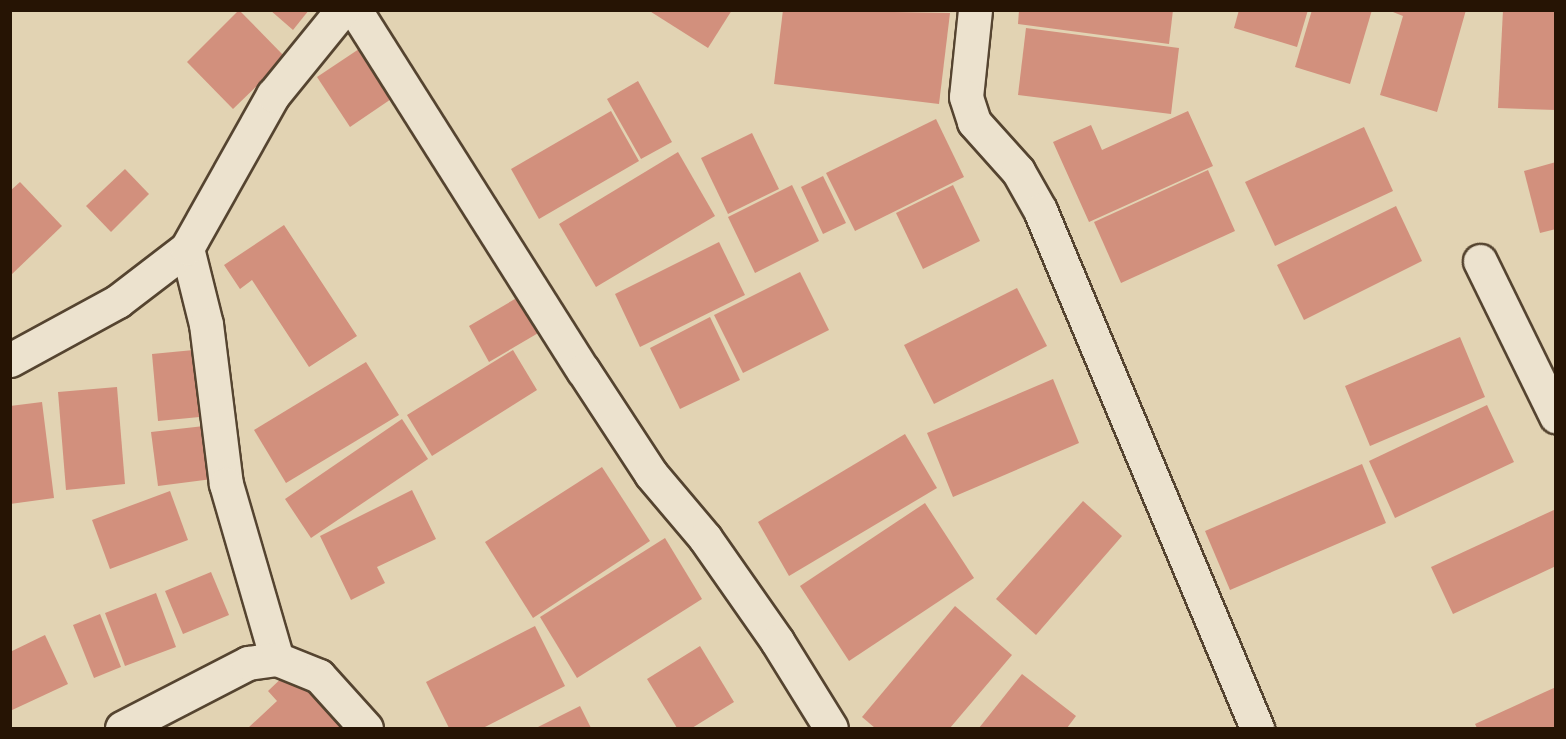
<!DOCTYPE html>
<html>
<head>
<meta charset="utf-8">
<style>
  body { margin:0 }
  #map { position:relative; width:1566px; height:739px; overflow:hidden; background:#e2d3b3; font-family:"Gentium Book Plus",serif }
  div>[style] { position:absolute }
  .building>* { inset:0; background:#d2907d }
  .roads { filter:drop-shadow(2px 0 #554430) drop-shadow(-2px 0 #554430) drop-shadow(0 2px #554430) drop-shadow(0 -2px #554430) }
  .street>* { height:33px; margin:-16.5px; padding:0 16.5px; transform-origin:16.5px; border-radius:16.5px; background:#ece2ce }
  span { translate:-50% -50%; white-space:nowrap; text-align:center; line-height:1.15; -webkit-text-stroke:5px #ece2ce; paint-order:stroke }
  .frame { position:absolute; inset:0; border:12px solid #261404; pointer-events:none }
</style>
</head>
<body>
<div id="map">
  <div class="building">
    <i style="clip-path:polygon(239px 10px,286px 58px,233px 109px,187px 62px)"></i>
    <i style="clip-path:polygon(270px 10px,309px 10px,293px 30px)"></i>
    <i style="clip-path:polygon(648px 10px,732px 10px,708px 48px)"></i>
    <i style="clip-path:polygon(783px 10px,950px 13px,939px 104px,774px 84px)"></i>
    <i style="clip-path:polygon(1019px 10px,1173px 10px,1169px 44px,1018px 24px)"></i>
    <i style="clip-path:polygon(1239px 10px,1308px 10px,1297px 47px,1234px 28px)"></i>
    <i style="clip-path:polygon(1312px 10px,1372px 10px,1350px 84px,1295px 67px)"></i>
    <i style="clip-path:polygon(1466px 10px,1437px 112px,1380px 95px,1403px 16px,1388px 10px)"></i>
    <i style="clip-path:polygon(1503px 10px,1556px 10px,1556px 110px,1498px 108px)"></i>
    <i style="clip-path:polygon(1026px 28px,1179px 48px,1171px 114px,1018px 95px)"></i>
    <i style="clip-path:polygon(365px 45px,397px 95px,350px 127px,317px 77px)"></i>
    <i style="clip-path:polygon(638px 81px,672px 142px,641px 159px,607px 99px)"></i>
    <i style="clip-path:polygon(611px 111px,639px 161px,539px 219px,511px 169px)"></i>
    <i style="clip-path:polygon(1188px 111px,1213px 166px,1089px 222px,1053px 142px,1091px 125px,1102px 150px)"></i>
    <i style="clip-path:polygon(936px 119px,964px 177px,855px 231px,826px 173px)"></i>
    <i style="clip-path:polygon(1364px 127px,1393px 191px,1275px 246px,1245px 182px)"></i>
    <i style="clip-path:polygon(752px 133px,779px 189px,728px 214px,701px 158px)"></i>
    <i style="clip-path:polygon(678px 152px,715px 216px,596px 287px,559px 224px)"></i>
    <i style="clip-path:polygon(1556px 162px,1556px 229px,1540px 233px,1524px 171px)"></i>
    <i style="clip-path:polygon(125px 169px,149px 194px,111px 232px,86px 206px)"></i>
    <i style="clip-path:polygon(1208px 170px,1235px 231px,1121px 283px,1094px 222px)"></i>
    <i style="clip-path:polygon(823px 176px,846px 223px,823px 234px,801px 187px)"></i>
    <i style="clip-path:polygon(20px 182px,62px 226px,10px 276px,10px 191px)"></i>
    <i style="clip-path:polygon(792px 185px,819px 241px,755px 273px,728px 217px)"></i>
    <i style="clip-path:polygon(953px 185px,980px 241px,923px 269px,896px 213px)"></i>
    <i style="clip-path:polygon(1396px 206px,1422px 261px,1304px 320px,1277px 265px)"></i>
    <i style="clip-path:polygon(284px 225px,357px 336px,309px 367px,252px 280px,240px 289px,224px 265px)"></i>
    <i style="clip-path:polygon(719px 242px,745px 295px,640px 347px,615px 294px)"></i>
    <i style="clip-path:polygon(800px 272px,829px 330px,743px 373px,714px 315px)"></i>
    <i style="clip-path:polygon(1017px 288px,1047px 346px,934px 404px,904px 345px)"></i>
    <i style="clip-path:polygon(520px 296px,540px 332px,489px 362px,469px 326px)"></i>
    <i style="clip-path:polygon(710px 317px,740px 380px,680px 409px,650px 348px)"></i>
    <i style="clip-path:polygon(1460px 337px,1485px 397px,1370px 446px,1345px 386px)"></i>
    <i style="clip-path:polygon(204px 349px,210px 416px,158px 421px,152px 354px)"></i>
    <i style="clip-path:polygon(513px 350px,537px 390px,432px 456px,407px 415px)"></i>
    <i style="clip-path:polygon(366px 362px,399px 415px,286px 483px,254px 430px)"></i>
    <i style="clip-path:polygon(1053px 379px,1079px 443px,953px 497px,927px 433px)"></i>
    <i style="clip-path:polygon(117px 387px,125px 484px,66px 490px,58px 392px)"></i>
    <i style="clip-path:polygon(42px 402px,54px 498px,10px 504px,10px 406px)"></i>
    <i style="clip-path:polygon(1487px 405px,1514px 462px,1395px 518px,1369px 461px)"></i>
    <i style="clip-path:polygon(402px 419px,428px 459px,311px 538px,285px 499px)"></i>
    <i style="clip-path:polygon(213px 425px,220px 478px,158px 486px,151px 432px)"></i>
    <i style="clip-path:polygon(905px 434px,937px 488px,789px 576px,758px 522px)"></i>
    <i style="clip-path:polygon(1362px 464px,1386px 523px,1230px 590px,1205px 531px)"></i>
    <i style="clip-path:polygon(602px 467px,650px 541px,533px 618px,485px 542px)"></i>
    <i style="clip-path:polygon(412px 490px,436px 539px,377px 567px,385px 583px,351px 600px,320px 536px)"></i>
    <i style="clip-path:polygon(170px 491px,188px 540px,110px 569px,92px 520px)"></i>
    <i style="clip-path:polygon(1083px 501px,1122px 536px,1036px 635px,996px 599px)"></i>
    <i style="clip-path:polygon(925px 503px,974px 578px,849px 661px,800px 586px)"></i>
    <i style="clip-path:polygon(1556px 509px,1556px 566px,1453px 614px,1431px 567px)"></i>
    <i style="clip-path:polygon(665px 538px,702px 599px,577px 678px,540px 617px)"></i>
    <i style="clip-path:polygon(211px 572px,229px 615px,183px 634px,165px 591px)"></i>
    <i style="clip-path:polygon(156px 593px,176px 647px,125px 666px,105px 613px)"></i>
    <i style="clip-path:polygon(955px 606px,1012px 655px,950px 728px,875px 728px,862px 717px)"></i>
    <i style="clip-path:polygon(100px 614px,121px 667px,94px 678px,73px 625px)"></i>
    <i style="clip-path:polygon(535px 626px,565px 686px,483px 728px,449px 728px,426px 682px)"></i>
    <i style="clip-path:polygon(45px 635px,68px 684px,10px 711px,10px 652px)"></i>
    <i style="clip-path:polygon(700px 646px,734px 702px,692px 728px,677px 728px,647px 679px)"></i>
    <i style="clip-path:polygon(289px 671px,342px 728px,248px 728px,277px 701px,268px 691px)"></i>
    <i style="clip-path:polygon(1022px 674px,1076px 716px,1067px 728px,979px 728px)"></i>
    <i style="clip-path:polygon(1556px 687px,1556px 728px,1477px 728px,1475px 724px)"></i>
    <i style="clip-path:polygon(580px 706px,591px 728px,536px 728px)"></i>
  </div>
  <div class="roads">
    <div class="street">
      <i style="left:355px;top:10px;width:426px;rotate:57.7deg"></i>
      <i style="left:583px;top:370px;width:124px;rotate:56.8deg"></i>
      <i style="left:651px;top:474px;width:84px;rotate:49.8deg"></i>
      <i style="left:705px;top:538px;width:126px;rotate:55deg"></i>
      <i style="left:777px;top:641px;width:102px;rotate:58.2deg"></i>
      <i style="left:975px;top:10px;width:87px;rotate:95.9deg"></i>
      <i style="left:966px;top:97px;width:26px;rotate:72deg"></i>
      <i style="left:974px;top:122px;width:66px;rotate:48.1deg"></i>
      <i style="left:1018px;top:171px;width:45px;rotate:60.6deg"></i>
      <i style="left:1040px;top:210px;width:562px;rotate:67.27deg"></i>
      <i style="left:187px;top:248px;width:78px;rotate:76deg"></i>
      <i style="left:206px;top:324px;width:161px;rotate:82.9deg"></i>
      <i style="left:226px;top:484px;width:182px;rotate:73.8deg"></i>
      <i style="left:1480px;top:261px;width:173px;rotate:63.9deg"></i>
      <i style="left:10px;top:360px;width:123px;rotate:-28.6deg"></i>
      <i style="left:118px;top:301px;width:87px;rotate:-37.5deg"></i>
      <i style="left:187px;top:248px;width:176px;rotate:-60.7deg"></i>
      <i style="left:273px;top:95px;width:109px;rotate:-50.9deg"></i>
      <i style="left:122px;top:728px;width:142px;rotate:-27.3deg"></i>
      <i style="left:248px;top:663px;width:29px;rotate:-8deg"></i>
      <i style="left:277px;top:659px;width:45px;rotate:22deg"></i>
      <i style="left:319px;top:676px;width:70px;rotate:47.9deg"></i>
    </div>
  </div>
  <div class="frame"></div>
</div>
</body>
</html>
